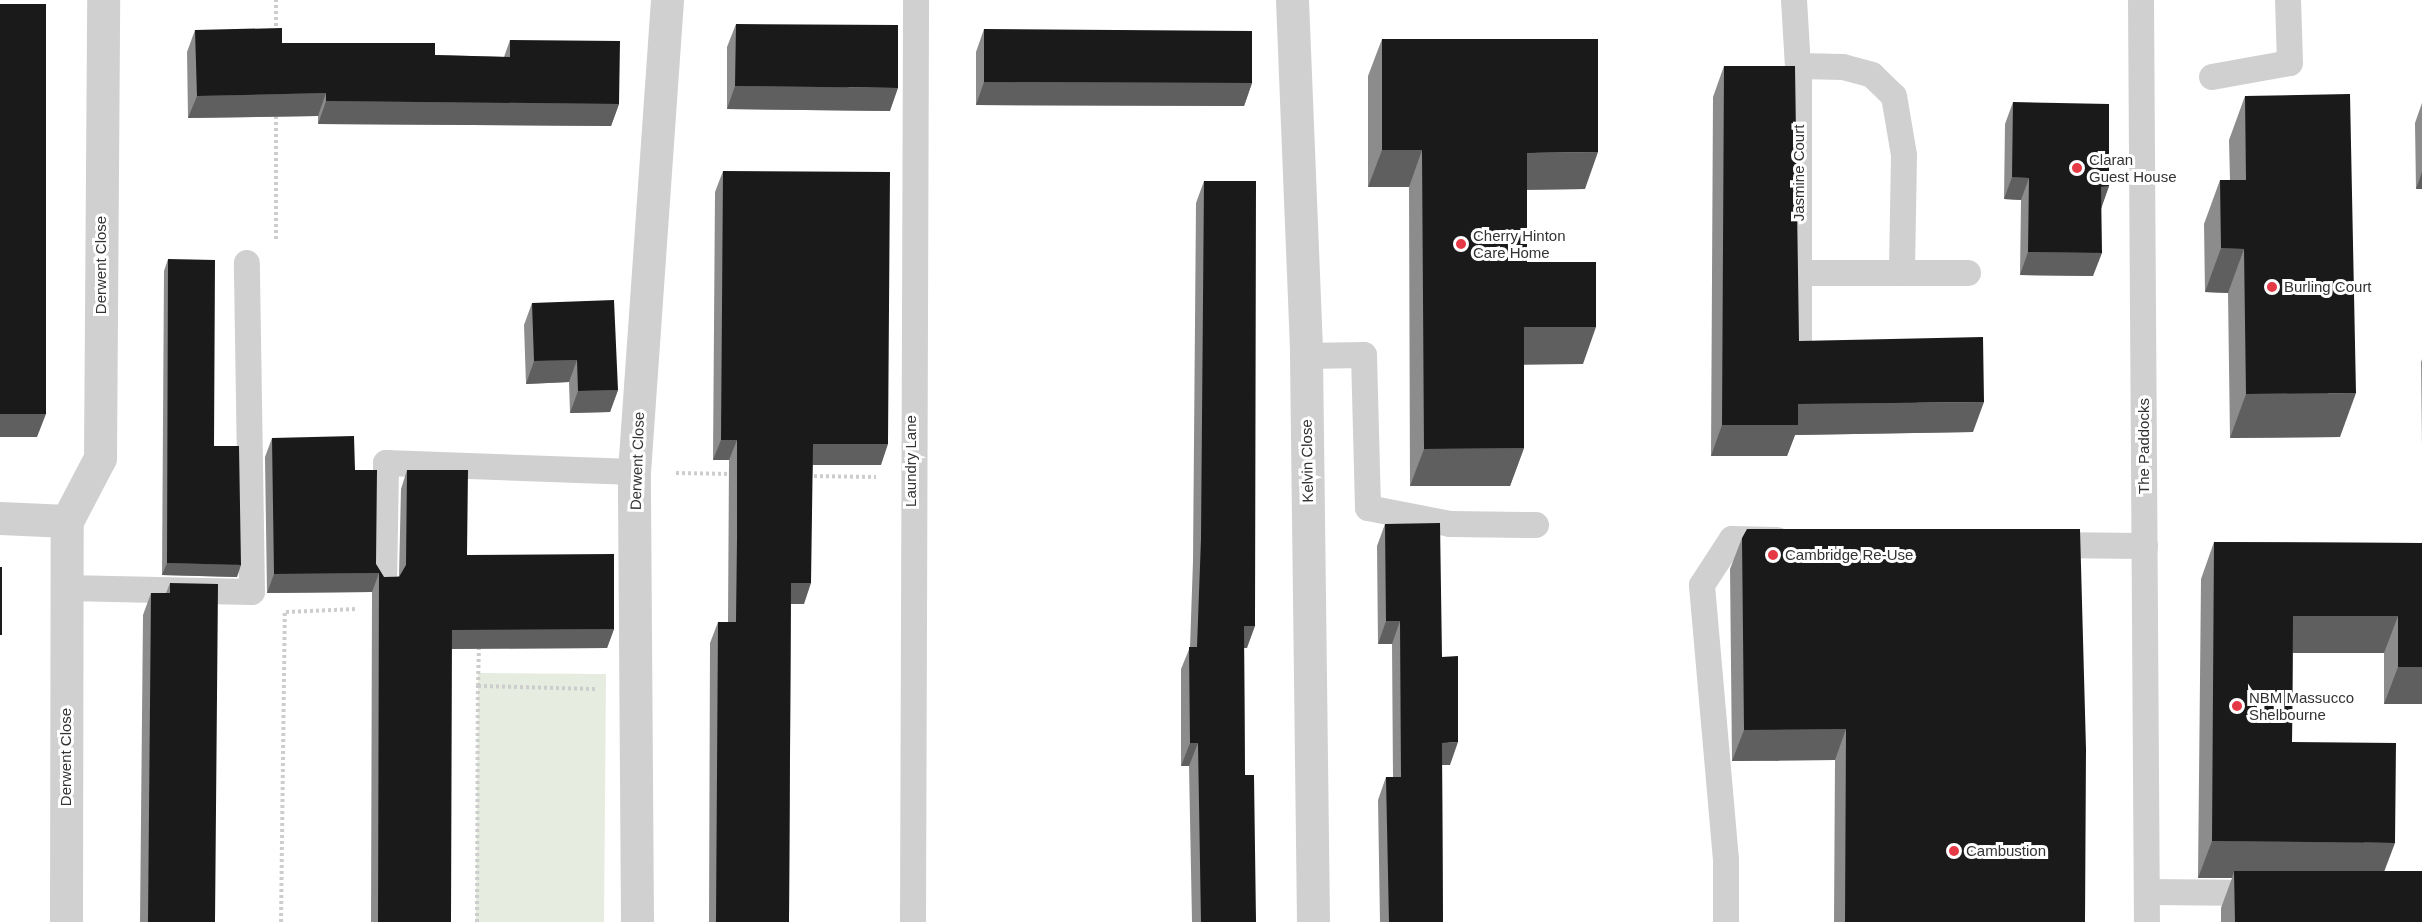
<!DOCTYPE html>
<html>
<head>
<meta charset="utf-8">
<style>
  body { margin:0 }
  #map { position:relative; width:2422px; height:922px; overflow:hidden; background:#fff; font-family:Helvetica,sans-serif }
  div>[style] { position:absolute }
  .green>* { inset:0; background:#e6ecdf }
  .path>* { height:4px; margin-top:-2px; transform-origin:0; background:repeating-linear-gradient(90deg,#cdcdcd 0 3px,transparent 0 6px) }
  .lane>* { height:26px; margin:-13px; padding:0 13px; transform-origin:13px; border-radius:13px; background:#d0d0d0 }
  .street>* { height:33px; margin:-16.5px; padding:0 16.5px; transform-origin:16.5px; border-radius:16.5px; background:#d0d0d0 }
  .wall>* { inset:0; background:#8c8c8c }
  .shaded-wall>* { inset:0; background:#5f5f5f }
  .building>* { inset:0; background:#1a1a1a }
  .dots>* { width:16px; height:16px; translate:-50% -50%; box-sizing:border-box; border:3px solid #fff; border-radius:50% }
  span { translate:-50% -50%; white-space:nowrap; text-align:center; line-height:1.15; -webkit-text-stroke:6px #fff; paint-order:stroke }
  .poi-label { font-size:15px; color:#333 }
  .left { translate:0 -50%; text-align:left }
  .street-label { font-size:15px; color:#333 }
</style>
</head>
<body>
<div id="map">
  <div class="green">
    <i style="clip-path:polygon(478px 673px,606px 674px,604px 922px,476px 922px)"></i>
  </div>
  <div class="path">
    <i style="left:276px;top:32px;width:32px;rotate:-90deg"></i>
    <i style="left:276px;top:239px;width:128px;rotate:-90deg"></i>
    <i style="left:676px;top:473px;width:56px;rotate:1deg"></i>
    <i style="left:808px;top:476px;width:68px;rotate:0.8deg"></i>
    <i style="left:286px;top:612px;width:70px;rotate:-2.5deg"></i>
    <i style="left:478px;top:686px;width:42px;rotate:-88.6deg"></i>
    <i style="left:281px;top:922px;width:310px;rotate:-89.3deg"></i>
    <i style="left:477px;top:922px;width:236px;rotate:-89.8deg"></i>
    <i style="left:478px;top:686px;width:117px;rotate:1.5deg"></i>
  </div>
  <div class="lane">
    <i style="left:1794px;top:0;width:84px;rotate:86.6deg"></i>
    <i style="left:1799px;top:84px;width:262px;rotate:90deg"></i>
    <i style="left:2141px;top:0;width:922px;rotate:89.63deg"></i>
    <i style="left:1798px;top:66px;width:45px;rotate:1.3deg"></i>
    <i style="left:1843px;top:67px;width:30px;rotate:15deg"></i>
    <i style="left:1872px;top:75px;width:30px;rotate:44deg"></i>
    <i style="left:1894px;top:96px;width:60px;rotate:80.4deg"></i>
    <i style="left:1904px;top:155px;width:118px;rotate:91deg"></i>
    <i style="left:1902px;top:273px;width:103px;rotate:180deg"></i>
    <i style="left:2212px;top:77px;width:79px;rotate:-10.2deg"></i>
    <i style="left:2290px;top:63px;width:63px;rotate:-91.8deg"></i>
    <i style="left:1902px;top:273px;width:66px"></i>
    <i style="left:1306px;top:356px;width:58px;rotate:-1deg"></i>
    <i style="left:1364px;top:355px;width:153px;rotate:88.5deg"></i>
    <i style="left:1368px;top:508px;width:84px;rotate:11deg"></i>
    <i style="left:1450px;top:524px;width:86px;rotate:0.7deg"></i>
    <i style="left:2047px;top:545px;width:98px;rotate:0.6deg"></i>
    <i style="left:384px;top:583px;width:120px;rotate:-89deg"></i>
    <i style="left:386px;top:463px;width:248px;rotate:2.1deg"></i>
    <i style="left:66px;top:588px;width:186px;rotate:1.2deg"></i>
    <i style="left:252px;top:592px;width:329px;rotate:-90.9deg"></i>
    <i style="left:2147px;top:892px;width:113px;rotate:0.5deg"></i>
    <i style="left:913px;top:922px;width:922px;rotate:-89.81deg"></i>
    <i style="left:1726px;top:922px;width:62px;rotate:-90deg"></i>
    <i style="left:1726px;top:860px;width:276px;rotate:-95deg"></i>
    <i style="left:1702px;top:585px;width:55px;rotate:-56.9deg"></i>
    <i style="left:1732px;top:539px;width:45px;rotate:1.3deg"></i>
  </div>
  <div class="street">
    <i style="left:1292px;top:0;width:356px;rotate:87.7deg"></i>
    <i style="left:1306px;top:356px;width:566px;rotate:89.29deg"></i>
    <i style="left:0;top:518px;width:67px;rotate:2.6deg"></i>
    <i style="left:66px;top:922px;width:401px;rotate:-89.9deg"></i>
    <i style="left:67px;top:521px;width:71px;rotate:-62.4deg"></i>
    <i style="left:100px;top:458px;width:458px;rotate:-89.6deg"></i>
    <i style="left:637px;top:922px;width:450px;rotate:-90.4deg"></i>
    <i style="left:634px;top:472px;width:473px;rotate:-86deg"></i>
  </div>
  <div class="wall">
    <i style="clip-path:polygon(736px 24px,890px 111px,727px 109px,727px 47px)"></i>
    <i style="clip-path:polygon(984px 29px,1252px 83px,1244px 106px,976px 105px,976px 52px)"></i>
    <i style="clip-path:polygon(195px 30px,282px 43px,435px 55px,504px 57px,510px 40px,619px 104px,611px 126px,318px 124px,318px 116px,188px 118px,187px 52px)"></i>
    <i style="clip-path:polygon(1382px 39px,1585px 189px,1527px 190px,1527px 262px,1583px 364px,1524px 364px,1524px 448px,1510px 486px,1410px 486px,1409px 187px,1368px 187px,1368px 76px)"></i>
    <i style="clip-path:polygon(1724px 66px,1799px 341px,1973px 432px,1795px 435px,1787px 456px,1711px 456px,1713px 97px)"></i>
    <i style="clip-path:polygon(2245px 96px,2340px 437px,2230px 438px,2228px 293px,2205px 292px,2204px 224px,2220px 180px,2230px 180px,2229px 140px)"></i>
    <i style="clip-path:polygon(2013px 102px,2109px 186px,2101px 208px,2093px 276px,2020px 275px,2021px 200px,2004px 199px,2005px 124px)"></i>
    <i style="clip-path:polygon(2422px 103px,2422px 189px,2416px 189px,2415px 123px)"></i>
    <i style="clip-path:polygon(723px 171px,881px 465px,813px 465px,804px 604px,791px 604px,789px 922px,709px 922px,710px 643px,718px 622px,728px 622px,729px 460px,713px 460px,715px 192px)"></i>
    <i style="clip-path:polygon(1204px 181px,1247px 648px,1244px 648px,1245px 775px,1256px 922px,1192px 922px,1189px 766px,1181px 766px,1181px 669px,1190px 647px,1193px 561px,1196px 203px)"></i>
    <i style="clip-path:polygon(168px 259px,214px 446px,237px 577px,162px 575px,164px 271px)"></i>
    <i style="clip-path:polygon(532px 303px,618px 390px,610px 412px,570px 413px,569px 382px,526px 384px,524px 325px)"></i>
    <i style="clip-path:polygon(2422px 359px,2422px 446px,2421px 362px)"></i>
    <i style="clip-path:polygon(272px 438px,355px 470px,376px 564px,384px 577px,399px 576px,401px 489px,407px 470px,467px 555px,614px 629px,607px 648px,451px 649px,451px 922px,371px 922px,372px 592px,267px 593px,265px 457px)"></i>
    <i style="clip-path:polygon(1385px 524px,1442px 657px,1450px 765px,1442px 765px,1443px 922px,1380px 922px,1378px 800px,1386px 777px,1393px 777px,1392px 644px,1378px 644px,1377px 546px)"></i>
    <i style="clip-path:polygon(1742px 538px,2085px 922px,1834px 922px,1835px 760px,1732px 761px,1730px 569px)"></i>
    <i style="clip-path:polygon(2214px 542px,2422px 543px,2422px 704px,2384px 704px,2384px 653px,2293px 653px,2292px 742px,2384px 871px,2422px 922px,2221px 922px,2221px 908px,2232px 878px,2198px 878px,2201px 579px)"></i>
    <i style="clip-path:polygon(170px 583px,215px 922px,140px 922px,143px 615px,151px 593px,166px 593px)"></i>
  </div>
  <div class="shaded-wall">
    <i style="clip-path:polygon(984px 82px,1252px 83px,1244px 106px,976px 105px)"></i>
    <i style="clip-path:polygon(735px 86px,898px 88px,890px 111px,727px 109px)"></i>
    <i style="clip-path:polygon(326px 93px,318px 116px,188px 118px,197px 96px)"></i>
    <i style="clip-path:polygon(326px 101px,619px 104px,611px 126px,318px 124px)"></i>
    <i style="clip-path:polygon(1382px 150px,1422px 150px,1409px 187px,1368px 187px)"></i>
    <i style="clip-path:polygon(1598px 152px,1585px 189px,1514px 190px,1527px 153px)"></i>
    <i style="clip-path:polygon(2422px 172px,2422px 189px,2416px 189px)"></i>
    <i style="clip-path:polygon(2012px 177px,2029px 178px,2021px 200px,2004px 199px)"></i>
    <i style="clip-path:polygon(2109px 186px,2101px 209px,2101px 187px)"></i>
    <i style="clip-path:polygon(2221px 248px,2244px 249px,2228px 293px,2205px 292px)"></i>
    <i style="clip-path:polygon(2028px 252px,2102px 253px,2093px 276px,2020px 275px)"></i>
    <i style="clip-path:polygon(1524px 327px,1596px 327px,1583px 364px,1510px 365px)"></i>
    <i style="clip-path:polygon(577px 360px,569px 382px,526px 384px,534px 361px)"></i>
    <i style="clip-path:polygon(618px 390px,610px 412px,570px 413px,578px 391px)"></i>
    <i style="clip-path:polygon(2356px 393px,2340px 437px,2230px 438px,2246px 394px)"></i>
    <i style="clip-path:polygon(1984px 402px,1973px 432px,1795px 435px,1787px 456px,1711px 456px,1722px 425px,1798px 404px)"></i>
    <i style="clip-path:polygon(0 414px,46px 414px,37px 437px,0 437px)"></i>
    <i style="clip-path:polygon(721px 440px,737px 440px,729px 460px,713px 460px)"></i>
    <i style="clip-path:polygon(813px 444px,888px 444px,881px 465px,805px 465px)"></i>
    <i style="clip-path:polygon(1524px 448px,1510px 486px,1410px 486px,1424px 449px)"></i>
    <i style="clip-path:polygon(167px 563px,241px 565px,237px 577px,162px 575px)"></i>
    <i style="clip-path:polygon(379px 573px,372px 592px,267px 593px,274px 574px)"></i>
    <i style="clip-path:polygon(791px 583px,811px 583px,804px 604px,783px 604px)"></i>
    <i style="clip-path:polygon(2293px 616px,2398px 616px,2384px 653px,2280px 653px)"></i>
    <i style="clip-path:polygon(1386px 621px,1400px 621px,1392px 644px,1378px 644px)"></i>
    <i style="clip-path:polygon(1244px 626px,1255px 626px,1247px 648px,1236px 648px)"></i>
    <i style="clip-path:polygon(614px 629px,607px 648px,445px 649px,452px 630px)"></i>
    <i style="clip-path:polygon(2398px 667px,2422px 667px,2422px 704px,2384px 704px)"></i>
    <i style="clip-path:polygon(1846px 729px,1835px 760px,1732px 761px,1744px 730px)"></i>
    <i style="clip-path:polygon(1458px 742px,1450px 765px,1433px 765px,1442px 743px)"></i>
    <i style="clip-path:polygon(1190px 743px,1198px 743px,1189px 766px,1181px 766px)"></i>
    <i style="clip-path:polygon(2212px 841px,2395px 843px,2381px 880px,2234px 871px,2232px 878px,2198px 878px)"></i>
  </div>
  <div class="building">
    <i style="clip-path:polygon(0 4px,46px 4px,46px 414px,0 414px)"></i>
    <i style="clip-path:polygon(736px 24px,898px 25px,898px 88px,735px 86px)"></i>
    <i style="clip-path:polygon(282px 28px,282px 43px,435px 43px,435px 55px,510px 57px,510px 40px,620px 41px,619px 104px,326px 101px,326px 93px,197px 96px,195px 30px)"></i>
    <i style="clip-path:polygon(984px 29px,1252px 31px,1252px 83px,984px 82px)"></i>
    <i style="clip-path:polygon(1382px 39px,1598px 39px,1598px 152px,1527px 153px,1527px 262px,1596px 262px,1596px 327px,1524px 327px,1524px 448px,1424px 449px,1422px 150px,1382px 150px)"></i>
    <i style="clip-path:polygon(1724px 66px,1795px 66px,1799px 341px,1983px 337px,1984px 402px,1798px 404px,1798px 425px,1722px 425px)"></i>
    <i style="clip-path:polygon(2350px 94px,2356px 393px,2246px 394px,2244px 249px,2221px 248px,2220px 180px,2246px 180px,2245px 96px)"></i>
    <i style="clip-path:polygon(2013px 102px,2109px 104px,2109px 186px,2101px 187px,2102px 253px,2028px 252px,2029px 178px,2012px 177px)"></i>
    <i style="clip-path:polygon(723px 171px,890px 172px,888px 444px,813px 444px,811px 583px,791px 583px,789px 922px,716px 922px,718px 622px,736px 622px,737px 538px,737px 440px,721px 440px)"></i>
    <i style="clip-path:polygon(1204px 181px,1256px 181px,1255px 626px,1244px 626px,1245px 775px,1254px 775px,1256px 922px,1201px 922px,1198px 743px,1190px 743px,1189px 647px,1197px 647px,1201px 539px)"></i>
    <i style="clip-path:polygon(168px 259px,215px 260px,214px 446px,239px 446px,241px 565px,167px 563px)"></i>
    <i style="clip-path:polygon(614px 300px,618px 390px,578px 391px,577px 360px,534px 361px,532px 303px)"></i>
    <i style="clip-path:polygon(354px 436px,355px 470px,377px 470px,376px 564px,384px 577px,399px 577px,406px 565px,407px 470px,468px 470px,467px 555px,614px 554px,614px 629px,452px 630px,451px 922px,378px 922px,379px 573px,274px 574px,272px 438px)"></i>
    <i style="clip-path:polygon(1440px 523px,1442px 657px,1458px 656px,1458px 742px,1442px 743px,1443px 922px,1389px 922px,1386px 777px,1401px 777px,1400px 621px,1386px 621px,1385px 524px)"></i>
    <i style="clip-path:polygon(1747px 529px,2080px 529px,2086px 749px,2085px 922px,1845px 922px,1846px 729px,1744px 730px,1742px 538px)"></i>
    <i style="clip-path:polygon(2214px 542px,2422px 543px,2422px 667px,2398px 667px,2398px 616px,2293px 616px,2292px 742px,2396px 743px,2395px 843px,2212px 841px)"></i>
    <i style="clip-path:polygon(0 567px,2px 567px,2px 635px,0 635px)"></i>
    <i style="clip-path:polygon(170px 583px,218px 584px,215px 922px,148px 922px,151px 593px,170px 593px)"></i>
    <i style="clip-path:polygon(2234px 871px,2422px 871px,2422px 922px,2235px 922px)"></i>
  </div>
  <div class="dots">
    <i style="left:2077px;top:168px;background:#e63946"></i>
    <i style="left:1461px;top:244px;background:#e63946"></i>
    <i style="left:2272px;top:287px;background:#e63946"></i>
    <i style="left:1773px;top:555px;background:#e63946"></i>
    <i style="left:2237px;top:706px;background:#e63946"></i>
    <i style="left:1954px;top:851px;background:#e63946"></i>
  </div>
  <div class="poi-label">
    <span class="left" style="left:2089px;top:168px">Claran<br>Guest House</span>
    <span class="left" style="left:1473px;top:244px">Cherry Hinton<br>Care Home</span>
    <span class="left" style="left:2284px;top:287px">Burling Court</span>
    <span class="left" style="left:1785px;top:555px">Cambridge Re-Use</span>
    <span class="left" style="left:2249px;top:706px">NBM Massucco<br>Shelbourne</span>
    <span class="left" style="left:1966px;top:851px">Cambustion</span>
  </div>
  <div class="street-label">
    <span style="left:1799px;top:173px;rotate:-90deg">Jasmine Court</span>
    <span style="left:101px;top:265px;rotate:-90deg">Derwent Close</span>
    <span style="left:2144px;top:446px;rotate:-90deg">The Paddocks</span>
    <span style="left:637px;top:461px;rotate:-88deg">Derwent Close</span>
    <span style="left:911px;top:461px;rotate:-90deg">Laundry Lane</span>
    <span style="left:1307px;top:461px;rotate:-91deg">Kelvin Close</span>
    <span style="left:66px;top:757px;rotate:-90deg">Derwent Close</span>
  </div>
</div>
</body>
</html>
